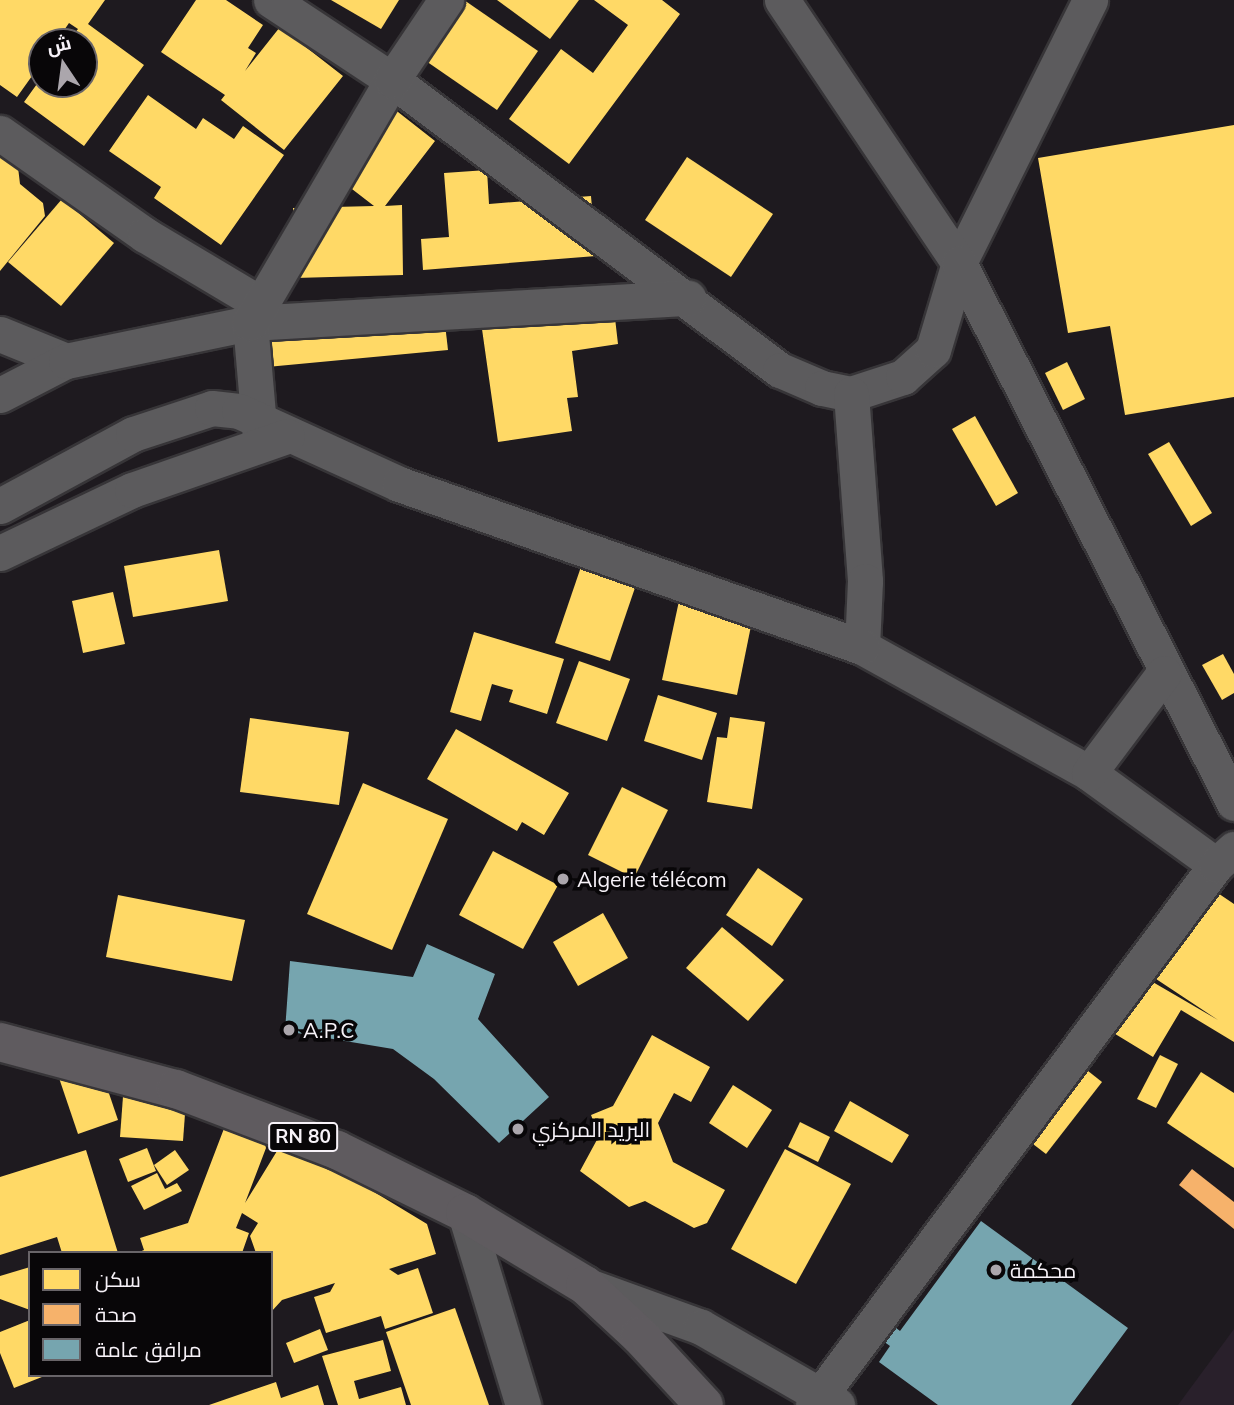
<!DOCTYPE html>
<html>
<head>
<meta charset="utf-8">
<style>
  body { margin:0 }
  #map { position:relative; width:1234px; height:1405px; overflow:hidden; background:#1e1a1f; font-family:Mulish,Cairo,sans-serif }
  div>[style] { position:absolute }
  .built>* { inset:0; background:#29202b }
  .homes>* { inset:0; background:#ffd966 }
  .health>* { inset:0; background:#f6b26b }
  .public>* { inset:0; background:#76a5af }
  .roads { filter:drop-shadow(2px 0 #373538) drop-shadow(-2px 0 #373538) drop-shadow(0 2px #373538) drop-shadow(0 -2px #373538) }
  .minor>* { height:35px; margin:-17.5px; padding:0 17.5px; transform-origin:17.5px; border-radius:17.5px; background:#5c5b5d }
  .major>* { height:38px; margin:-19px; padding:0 19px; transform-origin:19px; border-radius:19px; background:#5f5b5f }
  .dots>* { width:19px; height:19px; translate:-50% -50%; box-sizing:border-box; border:4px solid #080608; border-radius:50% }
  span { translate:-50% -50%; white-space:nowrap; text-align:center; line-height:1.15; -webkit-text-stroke:7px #080608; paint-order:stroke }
  .shield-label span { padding:2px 5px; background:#080608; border:2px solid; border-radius:5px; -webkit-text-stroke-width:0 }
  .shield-label { font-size:19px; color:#f7f2f8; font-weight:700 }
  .poi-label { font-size:21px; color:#f7f2f8 }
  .left { translate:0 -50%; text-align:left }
  .legend { position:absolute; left:28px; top:1251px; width:245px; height:126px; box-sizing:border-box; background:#080608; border:2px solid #686468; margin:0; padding:9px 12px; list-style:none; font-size:21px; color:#f7f2f8 }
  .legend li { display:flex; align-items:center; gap:14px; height:35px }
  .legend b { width:35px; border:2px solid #686468 }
  .north { position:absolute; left:28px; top:28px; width:70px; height:70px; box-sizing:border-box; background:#080608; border:2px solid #686468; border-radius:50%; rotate:347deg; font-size:19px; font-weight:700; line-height:28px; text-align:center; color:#f7f2f8 }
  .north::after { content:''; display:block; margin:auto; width:24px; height:32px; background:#aba6ac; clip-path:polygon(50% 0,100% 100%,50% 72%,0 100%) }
</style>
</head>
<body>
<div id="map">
  <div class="built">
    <i style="clip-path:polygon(1234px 1329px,1234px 1405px,1178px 1405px)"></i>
  </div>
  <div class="homes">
    <i style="clip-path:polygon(0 0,105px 0,88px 24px,144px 65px,84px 146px,24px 102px,42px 77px,42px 84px,84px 84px,84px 42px,68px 42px,78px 29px,69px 23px,56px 42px,42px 42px,42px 62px,17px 97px,0 85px)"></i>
    <i style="clip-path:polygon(196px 0,226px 0,263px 25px,248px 48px,256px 53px,245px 71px,280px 27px,343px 76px,284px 150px,221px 100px,225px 95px,161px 52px)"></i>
    <i style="clip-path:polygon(331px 0,399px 0,381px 29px)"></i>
    <i style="clip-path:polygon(464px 0,538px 51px,497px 110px,423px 59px)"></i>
    <i style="clip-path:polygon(497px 0,579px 0,550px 39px)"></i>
    <i style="clip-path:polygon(594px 0,662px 0,680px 14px,569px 164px,509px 119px,561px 49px,593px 73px,628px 25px)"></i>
    <i style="clip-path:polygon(148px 95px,196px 129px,203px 118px,234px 139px,243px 126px,284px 155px,221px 245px,154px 198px,161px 187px,109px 151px)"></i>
    <i style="clip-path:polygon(384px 101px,435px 141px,385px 206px,402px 205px,403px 275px,295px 278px,293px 208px,374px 206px,339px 179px)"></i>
    <i style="clip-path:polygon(1234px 125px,1234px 397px,1125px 415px,1110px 326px,1068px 333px,1038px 158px)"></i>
    <i style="clip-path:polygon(0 152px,18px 167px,20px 184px,43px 203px,45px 216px,0 271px)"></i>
    <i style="clip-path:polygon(687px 157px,773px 214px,731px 277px,645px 220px)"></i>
    <i style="clip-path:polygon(487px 170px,489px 204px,591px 196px,596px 256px,423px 270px,421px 239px,449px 237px,444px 173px)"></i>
    <i style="clip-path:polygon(62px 199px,114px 243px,61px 306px,8px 262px)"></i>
    <i style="clip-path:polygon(578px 307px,581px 323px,615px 318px,618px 344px,572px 351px,578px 397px,567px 398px,572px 431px,498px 442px,481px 322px)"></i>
    <i style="clip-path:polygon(445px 324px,448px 350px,267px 367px,265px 340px)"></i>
    <i style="clip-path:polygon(1067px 362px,1085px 399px,1063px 410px,1045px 373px)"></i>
    <i style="clip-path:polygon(975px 416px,1018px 493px,996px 506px,952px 429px)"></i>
    <i style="clip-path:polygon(1169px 442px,1212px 513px,1191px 526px,1148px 454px)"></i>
    <i style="clip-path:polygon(219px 550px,228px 601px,133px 617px,124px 566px)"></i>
    <i style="clip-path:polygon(584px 558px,639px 576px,610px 661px,555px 643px)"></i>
    <i style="clip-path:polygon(113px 592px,125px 644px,83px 653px,72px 601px)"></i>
    <i style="clip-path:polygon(679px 601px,753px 616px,737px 695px,662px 680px)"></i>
    <i style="clip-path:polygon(474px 632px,564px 659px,547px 714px,509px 702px,513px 690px,492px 684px,481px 721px,450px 712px)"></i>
    <i style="clip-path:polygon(1223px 654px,1234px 674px,1234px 693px,1222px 700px,1202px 665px)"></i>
    <i style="clip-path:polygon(579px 661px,630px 679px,607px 741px,556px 723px)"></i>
    <i style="clip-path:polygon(658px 695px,717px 713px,702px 760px,644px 741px)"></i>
    <i style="clip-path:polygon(730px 717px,765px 722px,752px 809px,707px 802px,717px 737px,727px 738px)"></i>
    <i style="clip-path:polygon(250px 718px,349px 732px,339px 805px,240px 792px)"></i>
    <i style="clip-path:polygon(456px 729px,569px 793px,544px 835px,522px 822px,517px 831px,427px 779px)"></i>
    <i style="clip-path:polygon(363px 783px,448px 819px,392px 950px,307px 914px)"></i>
    <i style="clip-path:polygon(622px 787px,668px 810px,634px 878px,588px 855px)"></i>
    <i style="clip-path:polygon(493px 851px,558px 885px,523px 949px,459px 915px)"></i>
    <i style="clip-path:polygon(758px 868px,803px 899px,772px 946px,726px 915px)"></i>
    <i style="clip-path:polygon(1200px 881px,1234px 904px,1234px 1042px,1181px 1010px,1153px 1057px,1107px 1029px,1139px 974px,1218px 1020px,1141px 969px)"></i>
    <i style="clip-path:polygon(118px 895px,245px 920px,232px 981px,106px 957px)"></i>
    <i style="clip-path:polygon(603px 913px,628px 958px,578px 986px,553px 942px)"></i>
    <i style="clip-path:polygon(722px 927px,784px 980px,748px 1021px,686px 968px)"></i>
    <i style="clip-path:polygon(652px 1035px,710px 1067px,691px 1102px,674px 1093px,658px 1123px,673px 1162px,725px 1190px,707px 1223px,694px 1228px,645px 1201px,629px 1207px,580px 1171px,599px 1136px,591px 1115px,613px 1106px)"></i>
    <i style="clip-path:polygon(1064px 1052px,1102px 1082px,1046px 1154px,1007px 1124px)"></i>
    <i style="clip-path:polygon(1160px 1055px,1178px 1064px,1156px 1108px,1137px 1099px)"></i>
    <i style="clip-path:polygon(98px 1061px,118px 1120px,78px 1134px,58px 1075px)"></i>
    <i style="clip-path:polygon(1201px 1072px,1234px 1093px,1234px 1168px,1167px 1123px)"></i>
    <i style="clip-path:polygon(124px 1083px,187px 1087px,183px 1141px,120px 1137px)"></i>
    <i style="clip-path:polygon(733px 1085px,772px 1110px,747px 1148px,709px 1123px)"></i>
    <i style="clip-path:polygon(850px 1101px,909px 1135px,892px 1163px,834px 1131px)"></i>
    <i style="clip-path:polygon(228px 1118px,261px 1129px,266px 1148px,245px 1203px,285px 1138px,427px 1224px,436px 1254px,389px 1269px,398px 1275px,418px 1268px,433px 1313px,385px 1329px,381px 1316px,326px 1333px,314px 1297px,330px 1292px,335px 1283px,282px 1300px,271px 1312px,271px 1253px,256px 1253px,250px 1236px,258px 1223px,242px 1213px,236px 1228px,249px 1233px,242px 1253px,137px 1253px,144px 1250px,140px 1238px,188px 1223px)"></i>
    <i style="clip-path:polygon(800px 1122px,830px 1137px,818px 1162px,788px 1147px)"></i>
    <i style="clip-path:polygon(147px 1148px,156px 1171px,128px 1182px,119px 1159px)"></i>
    <i style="clip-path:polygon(785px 1149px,851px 1184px,796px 1284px,731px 1249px)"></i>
    <i style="clip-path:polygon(86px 1150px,118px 1253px,62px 1253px,57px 1237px,0 1255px,0 1177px)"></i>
    <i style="clip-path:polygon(175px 1150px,189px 1170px,167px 1185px,154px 1165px)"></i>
    <i style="clip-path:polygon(157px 1173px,165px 1189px,177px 1183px,182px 1191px,144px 1210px,131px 1186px)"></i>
    <i style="clip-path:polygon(30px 1267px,30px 1310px,0 1299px,0 1276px)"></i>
    <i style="clip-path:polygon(455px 1308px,489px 1405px,411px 1405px,386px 1332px)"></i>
    <i style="clip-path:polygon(30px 1320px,30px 1375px,47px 1375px,14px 1388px,0 1353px,0 1332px)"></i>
    <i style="clip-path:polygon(320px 1329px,328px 1350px,294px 1363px,286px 1343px)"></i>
    <i style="clip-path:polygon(383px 1340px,391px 1371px,354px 1381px,359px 1399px,401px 1387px,406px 1405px,338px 1405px,322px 1356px)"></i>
    <i style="clip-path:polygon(276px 1382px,281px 1398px,318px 1385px,324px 1405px,209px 1405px)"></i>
  </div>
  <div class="health">
    <i style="clip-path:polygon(1192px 1169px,1234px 1202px,1234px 1229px,1179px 1185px)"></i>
  </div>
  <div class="public">
    <i style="clip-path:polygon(427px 944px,495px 974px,478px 1019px,549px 1097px,499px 1143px,434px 1079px,393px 1049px,285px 1031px,290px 961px,413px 977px)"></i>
    <i style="clip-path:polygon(981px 1221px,1128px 1328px,1071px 1405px,938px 1405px,879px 1362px,890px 1346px,872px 1333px,883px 1318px,900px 1331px)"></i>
  </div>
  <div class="roads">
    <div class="minor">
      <i style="left:271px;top:0;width:145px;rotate:33.5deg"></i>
      <i style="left:392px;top:80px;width:484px;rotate:36.8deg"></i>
      <i style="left:780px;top:370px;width:46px;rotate:23.2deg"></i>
      <i style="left:822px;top:388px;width:30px;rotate:12deg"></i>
      <i style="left:851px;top:394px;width:55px;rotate:-18.1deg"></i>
      <i style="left:903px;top:377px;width:40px;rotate:-42deg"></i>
      <i style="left:933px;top:350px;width:91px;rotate:-73.4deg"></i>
      <i style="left:959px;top:263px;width:294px;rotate:-63.5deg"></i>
      <i style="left:782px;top:0;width:317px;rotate:56.1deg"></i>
      <i style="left:959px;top:263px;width:606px;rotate:63.01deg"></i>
      <i style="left:0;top:133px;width:177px;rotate:35.1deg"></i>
      <i style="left:145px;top:235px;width:133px;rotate:30.8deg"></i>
      <i style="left:0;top:334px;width:71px;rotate:22.2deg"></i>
      <i style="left:851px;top:394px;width:188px;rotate:85.7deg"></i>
      <i style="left:865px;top:581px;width:66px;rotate:92.6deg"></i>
      <i style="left:862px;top:647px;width:260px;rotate:29deg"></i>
      <i style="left:1089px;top:773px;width:157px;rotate:35.9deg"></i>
      <i style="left:0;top:395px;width:74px;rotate:-27.3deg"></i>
      <i style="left:66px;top:361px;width:188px;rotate:-11.7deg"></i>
      <i style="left:250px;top:323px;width:439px;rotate:-3.3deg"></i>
      <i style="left:260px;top:437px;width:114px;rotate:-95deg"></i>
      <i style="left:250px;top:323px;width:281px;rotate:-59.7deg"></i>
      <i style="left:392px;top:80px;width:97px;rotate:-56deg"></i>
      <i style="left:0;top:506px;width:151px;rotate:-28.4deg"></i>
      <i style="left:133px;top:434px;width:83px;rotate:-18.2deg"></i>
      <i style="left:212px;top:408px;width:27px;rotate:6deg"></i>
      <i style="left:239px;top:411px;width:176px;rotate:24.5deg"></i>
      <i style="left:399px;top:484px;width:491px;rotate:19.4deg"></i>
      <i style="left:0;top:553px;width:146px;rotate:-25.5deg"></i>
      <i style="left:132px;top:490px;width:164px;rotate:-19.2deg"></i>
      <i style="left:1089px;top:773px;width:125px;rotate:-53.1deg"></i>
      <i style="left:465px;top:1213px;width:201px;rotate:73.2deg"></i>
      <i style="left:585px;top:1285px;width:123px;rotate:19.9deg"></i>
      <i style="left:701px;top:1327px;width:157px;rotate:29.8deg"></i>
      <i style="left:813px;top:1405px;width:674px;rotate:-53.27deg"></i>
      <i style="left:1216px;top:865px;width:24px;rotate:-42deg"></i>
    </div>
    <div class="major">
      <i style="left:0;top:1042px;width:182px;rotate:15deg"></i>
      <i style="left:176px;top:1089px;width:172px;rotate:20.8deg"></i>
      <i style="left:337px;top:1150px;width:143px;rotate:26.2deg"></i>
      <i style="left:465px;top:1213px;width:140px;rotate:31deg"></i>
      <i style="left:585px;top:1285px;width:75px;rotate:42.8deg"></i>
      <i style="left:640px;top:1336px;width:94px;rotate:47.2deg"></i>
    </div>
  </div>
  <div class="dots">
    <i style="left:563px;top:879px;background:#aba6ac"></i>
    <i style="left:289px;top:1030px;background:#aba6ac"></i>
    <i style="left:518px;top:1129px;background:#aba6ac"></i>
    <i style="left:996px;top:1270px;background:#aba6ac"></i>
  </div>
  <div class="shield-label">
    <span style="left:303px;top:1137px">RN 80</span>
  </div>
  <div class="poi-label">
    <span class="left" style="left:577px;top:879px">Algerie télécom</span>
    <span class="left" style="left:303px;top:1030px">A.P.C</span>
    <span class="left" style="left:532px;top:1129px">البريد المركزي</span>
    <span class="left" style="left:1010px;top:1270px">محكمة</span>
  </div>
  <ul class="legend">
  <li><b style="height:19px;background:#ffd966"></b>سكن</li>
  <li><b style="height:19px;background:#f6b26b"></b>صحة</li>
  <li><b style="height:19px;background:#76a5af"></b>مرافق عامة</li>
  </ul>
  <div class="north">ش</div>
</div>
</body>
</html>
